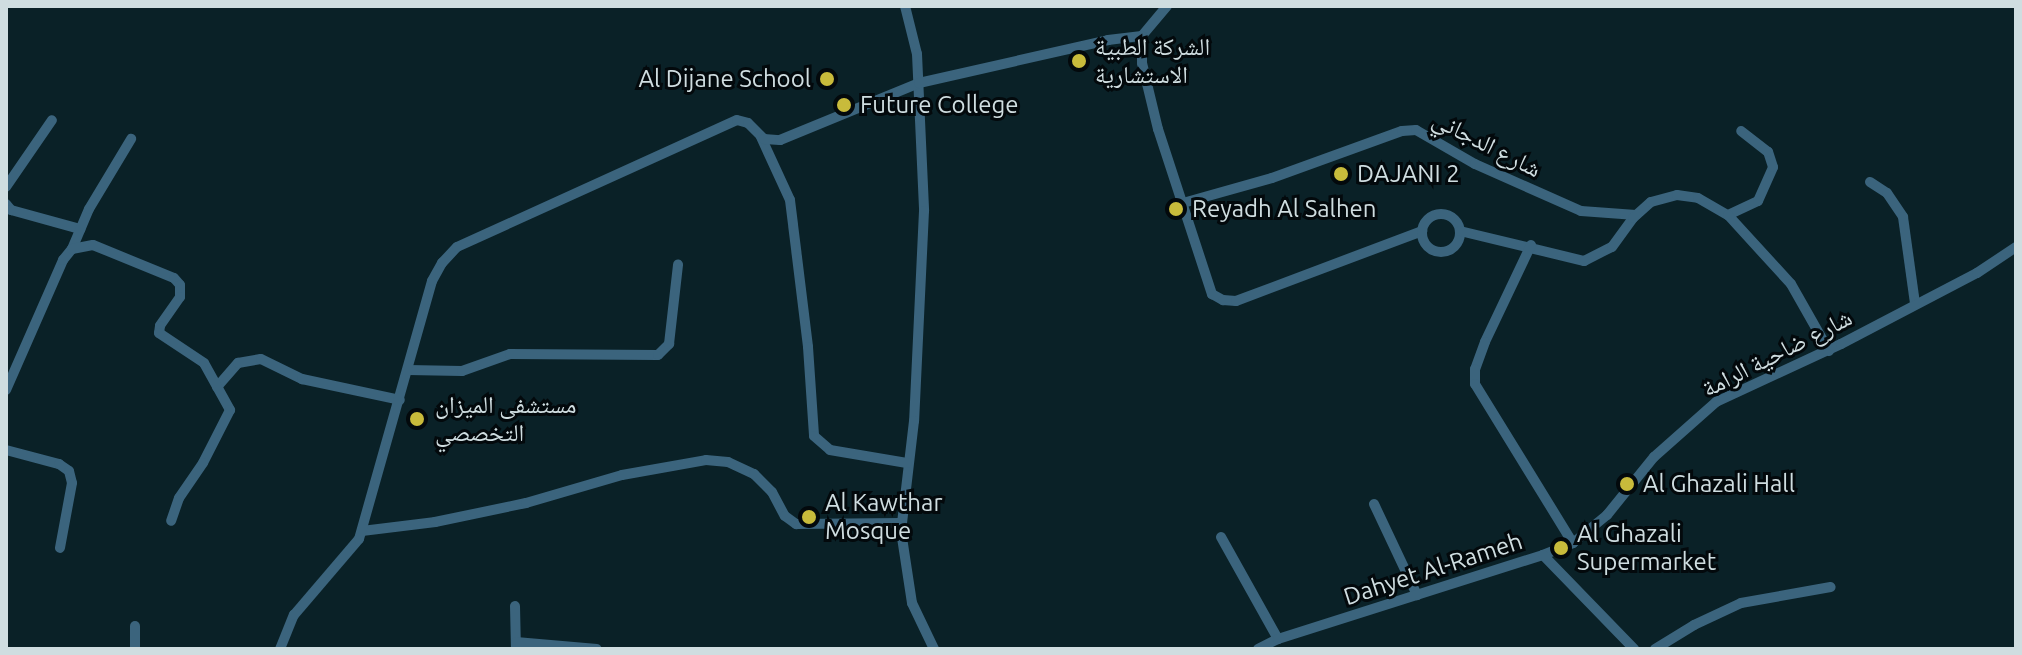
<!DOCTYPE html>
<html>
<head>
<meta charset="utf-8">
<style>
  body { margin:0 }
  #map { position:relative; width:2022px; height:655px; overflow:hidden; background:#0a2127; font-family:Ubuntu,"Noto Naskh Arabic",sans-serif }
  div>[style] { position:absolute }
  .minor>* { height:10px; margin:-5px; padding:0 5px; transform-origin:5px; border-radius:5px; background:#3b647d }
  .minor>.ring { margin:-5px; padding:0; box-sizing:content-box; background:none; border:10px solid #3b647d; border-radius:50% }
  .dots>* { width:22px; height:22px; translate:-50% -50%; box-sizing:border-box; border:4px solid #03090c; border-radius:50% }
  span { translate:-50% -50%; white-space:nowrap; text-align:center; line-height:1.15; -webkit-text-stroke:6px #03090c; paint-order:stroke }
  .poi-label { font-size:24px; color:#cfdde0 }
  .left { translate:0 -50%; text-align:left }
  .right { translate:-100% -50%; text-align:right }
  .street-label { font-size:24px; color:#cfdde0 }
  .frame { position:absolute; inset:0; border:8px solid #cfdde0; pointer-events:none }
</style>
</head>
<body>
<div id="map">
  <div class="minor">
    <i style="left:905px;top:6px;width:49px;rotate:76deg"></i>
    <i style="left:917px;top:54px;width:157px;rotate:87.4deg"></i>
    <i style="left:924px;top:211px;width:210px;rotate:92.7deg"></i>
    <i style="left:914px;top:421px;width:111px;rotate:96.7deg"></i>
    <i style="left:901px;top:531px;width:73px;rotate:81.3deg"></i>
    <i style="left:912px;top:603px;width:51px;rotate:64.4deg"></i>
    <i style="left:1167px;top:6px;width:39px;rotate:130deg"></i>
    <i style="left:1142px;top:36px;width:27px;rotate:90deg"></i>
    <i style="left:1142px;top:63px;width:68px;rotate:76.4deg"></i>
    <i style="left:1158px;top:129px;width:174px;rotate:71.9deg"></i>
    <i style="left:1212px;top:294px;width:13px;rotate:29deg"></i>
    <i style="left:1223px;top:300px;width:13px;rotate:4deg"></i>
    <i style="left:1236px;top:301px;width:199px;rotate:-20.6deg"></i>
    <i style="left:761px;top:137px;width:69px;rotate:65.3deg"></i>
    <i style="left:790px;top:200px;width:148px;rotate:83deg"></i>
    <i style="left:808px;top:347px;width:89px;rotate:86.1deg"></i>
    <i style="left:814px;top:436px;width:21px;rotate:41deg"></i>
    <i style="left:830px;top:450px;width:78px;rotate:9.6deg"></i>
    <i style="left:1870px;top:182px;width:20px;rotate:33deg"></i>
    <i style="left:1887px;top:193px;width:29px;rotate:56deg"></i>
    <i style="left:1903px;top:217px;width:88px;rotate:82.1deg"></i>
    <i style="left:6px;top:187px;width:81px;rotate:-55.5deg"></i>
    <i style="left:1183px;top:203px;width:92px;rotate:-15.7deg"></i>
    <i style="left:1272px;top:178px;width:138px;rotate:-19.9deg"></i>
    <i style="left:1402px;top:131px;width:14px;rotate:-4deg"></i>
    <i style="left:1416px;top:130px;width:68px;rotate:30deg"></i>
    <i style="left:1475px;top:164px;width:116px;rotate:23.9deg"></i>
    <i style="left:1581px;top:211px;width:55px;rotate:4.2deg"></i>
    <i style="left:6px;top:204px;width:8px;rotate:50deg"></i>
    <i style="left:11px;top:210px;width:72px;rotate:15.4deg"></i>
    <i class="ring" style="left:1422px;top:214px;width:28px;height:28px"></i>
    <i style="left:1728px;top:215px;width:33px;rotate:-25deg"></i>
    <i style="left:1758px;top:201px;width:37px;rotate:-66deg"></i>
    <i style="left:1773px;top:167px;width:16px;rotate:-108deg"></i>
    <i style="left:1768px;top:152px;width:34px;rotate:-142deg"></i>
    <i style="left:1460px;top:231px;width:128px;rotate:13.6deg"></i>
    <i style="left:1584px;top:261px;width:31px;rotate:-27deg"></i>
    <i style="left:1612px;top:247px;width:36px;rotate:-54deg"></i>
    <i style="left:1633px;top:218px;width:24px;rotate:-42deg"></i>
    <i style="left:1651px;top:202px;width:27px;rotate:-15deg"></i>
    <i style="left:1677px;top:195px;width:21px;rotate:8deg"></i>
    <i style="left:1698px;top:198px;width:34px;rotate:30deg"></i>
    <i style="left:1728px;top:215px;width:93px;rotate:47.6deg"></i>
    <i style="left:1791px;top:284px;width:77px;rotate:60.4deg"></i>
    <i style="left:1531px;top:245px;width:107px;rotate:115.4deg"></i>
    <i style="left:1485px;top:342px;width:29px;rotate:110deg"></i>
    <i style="left:1475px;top:369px;width:15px;rotate:90deg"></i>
    <i style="left:1475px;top:384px;width:187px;rotate:58.4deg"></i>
    <i style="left:72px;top:249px;width:43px;rotate:-67deg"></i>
    <i style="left:89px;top:209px;width:82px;rotate:-59deg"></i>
    <i style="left:408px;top:370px;width:54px;rotate:1.1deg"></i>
    <i style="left:462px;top:371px;width:51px;rotate:-19.5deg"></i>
    <i style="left:510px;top:354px;width:148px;rotate:0.4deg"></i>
    <i style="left:658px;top:355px;width:16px;rotate:-45deg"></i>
    <i style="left:669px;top:344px;width:80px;rotate:-83.5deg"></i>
    <i style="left:217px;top:387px;width:32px;rotate:-49deg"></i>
    <i style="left:238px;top:363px;width:23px;rotate:-10deg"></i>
    <i style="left:261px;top:359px;width:46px;rotate:26deg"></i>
    <i style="left:302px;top:379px;width:100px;rotate:12.1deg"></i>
    <i style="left:6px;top:390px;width:142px;rotate:-66.3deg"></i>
    <i style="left:63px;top:260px;width:14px;rotate:-51deg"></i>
    <i style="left:72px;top:249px;width:21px;rotate:-11deg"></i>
    <i style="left:93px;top:245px;width:87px;rotate:22.2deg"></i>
    <i style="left:174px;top:278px;width:9px;rotate:49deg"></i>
    <i style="left:180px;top:285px;width:12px;rotate:90deg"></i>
    <i style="left:180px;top:297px;width:35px;rotate:125deg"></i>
    <i style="left:160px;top:326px;width:7px;rotate:98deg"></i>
    <i style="left:159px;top:333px;width:54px;rotate:33.7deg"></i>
    <i style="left:204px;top:363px;width:54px;rotate:61deg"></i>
    <i style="left:230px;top:410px;width:59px;rotate:117deg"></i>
    <i style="left:203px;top:463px;width:42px;rotate:124.4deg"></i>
    <i style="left:179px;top:498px;width:24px;rotate:109deg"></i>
    <i style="left:6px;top:450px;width:55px;rotate:14.8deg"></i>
    <i style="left:59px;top:464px;width:12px;rotate:35deg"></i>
    <i style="left:69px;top:471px;width:12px;rotate:76deg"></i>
    <i style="left:72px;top:483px;width:66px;rotate:100.5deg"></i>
    <i style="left:1374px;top:504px;width:101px;rotate:64.7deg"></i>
    <i style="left:362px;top:531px;width:74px;rotate:-7deg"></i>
    <i style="left:435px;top:522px;width:93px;rotate:-11.8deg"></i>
    <i style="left:526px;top:503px;width:100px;rotate:-16.3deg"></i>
    <i style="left:622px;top:475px;width:85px;rotate:-10.1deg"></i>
    <i style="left:706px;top:460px;width:22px;rotate:5deg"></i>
    <i style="left:728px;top:462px;width:29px;rotate:25deg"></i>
    <i style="left:754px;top:474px;width:25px;rotate:45deg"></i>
    <i style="left:772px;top:492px;width:27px;rotate:62deg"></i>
    <i style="left:785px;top:516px;width:14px;rotate:36deg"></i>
    <i style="left:796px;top:524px;width:105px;rotate:-0.5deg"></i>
    <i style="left:1221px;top:537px;width:117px;rotate:60.8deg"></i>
    <i style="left:1543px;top:555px;width:32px;rotate:-22deg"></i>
    <i style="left:1573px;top:543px;width:44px;rotate:-39.5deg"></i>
    <i style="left:1607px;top:515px;width:75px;rotate:-51deg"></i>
    <i style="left:1654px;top:457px;width:83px;rotate:-41.6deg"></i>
    <i style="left:1716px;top:402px;width:138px;rotate:-24.9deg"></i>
    <i style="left:1841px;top:344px;width:153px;rotate:-27.6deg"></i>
    <i style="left:1977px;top:273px;width:47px;rotate:-33.7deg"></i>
    <i style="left:515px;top:606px;width:43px;rotate:88.7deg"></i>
    <i style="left:135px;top:626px;width:23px;rotate:90deg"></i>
    <i style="left:516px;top:642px;width:81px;rotate:4.9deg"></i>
    <i style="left:280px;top:649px;width:37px;rotate:-68deg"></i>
    <i style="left:294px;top:615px;width:100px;rotate:-49.5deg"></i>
    <i style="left:359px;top:539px;width:268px;rotate:-74.2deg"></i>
    <i style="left:432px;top:281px;width:21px;rotate:-61deg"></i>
    <i style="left:442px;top:263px;width:22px;rotate:-47deg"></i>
    <i style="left:457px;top:247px;width:307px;rotate:-24.4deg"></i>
    <i style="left:737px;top:120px;width:11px;rotate:15deg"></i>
    <i style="left:748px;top:123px;width:23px;rotate:45deg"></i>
    <i style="left:764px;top:139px;width:16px;rotate:4deg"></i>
    <i style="left:780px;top:140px;width:150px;rotate:-22.3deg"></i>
    <i style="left:919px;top:83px;width:194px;rotate:-12.8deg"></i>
    <i style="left:1108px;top:40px;width:34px;rotate:-7deg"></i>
    <i style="left:1258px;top:649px;width:22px;rotate:-27deg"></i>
    <i style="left:1278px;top:639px;width:278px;rotate:-17.6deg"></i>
    <i style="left:1543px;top:555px;width:131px;rotate:45.9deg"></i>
    <i style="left:1655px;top:649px;width:46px;rotate:-31.6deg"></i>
    <i style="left:1694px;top:625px;width:52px;rotate:-25.1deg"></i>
    <i style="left:1741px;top:603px;width:91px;rotate:-10.1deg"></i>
  </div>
  <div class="dots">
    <i style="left:1079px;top:61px;background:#c8bb3b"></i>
    <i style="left:827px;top:79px;background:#c8bb3b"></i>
    <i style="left:844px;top:105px;background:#c8bb3b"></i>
    <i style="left:1341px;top:174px;background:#c8bb3b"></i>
    <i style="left:1176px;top:209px;background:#c8bb3b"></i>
    <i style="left:417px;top:419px;background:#c8bb3b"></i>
    <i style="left:1627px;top:484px;background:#c8bb3b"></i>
    <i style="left:809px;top:517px;background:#c8bb3b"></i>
    <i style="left:1561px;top:548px;background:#c8bb3b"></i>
  </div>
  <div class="poi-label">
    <span class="left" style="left:1095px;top:61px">الشركة الطبية<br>الاستشارية</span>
    <span class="right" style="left:811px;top:79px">Al Dijane School</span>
    <span class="left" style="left:860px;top:105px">Future College</span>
    <span class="left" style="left:1357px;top:174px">DAJANI 2</span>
    <span class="left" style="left:1192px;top:209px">Reyadh Al Salhen</span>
    <span class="left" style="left:435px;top:419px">مستشفى الميزان<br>التخصصي</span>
    <span class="left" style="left:1643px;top:484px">Al Ghazali Hall</span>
    <span class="left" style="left:825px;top:517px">Al Kawthar<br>Mosque</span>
    <span class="left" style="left:1577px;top:548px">Al Ghazali<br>Supermarket</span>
  </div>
  <div class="street-label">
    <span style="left:1487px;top:144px;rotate:27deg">شارع الدجاني</span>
    <span style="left:1777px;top:353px;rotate:-27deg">شارع ضاحية الرامة</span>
    <span style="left:1433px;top:569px;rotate:-18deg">Dahyet Al-Rameh</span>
  </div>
  <div class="frame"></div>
</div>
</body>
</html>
